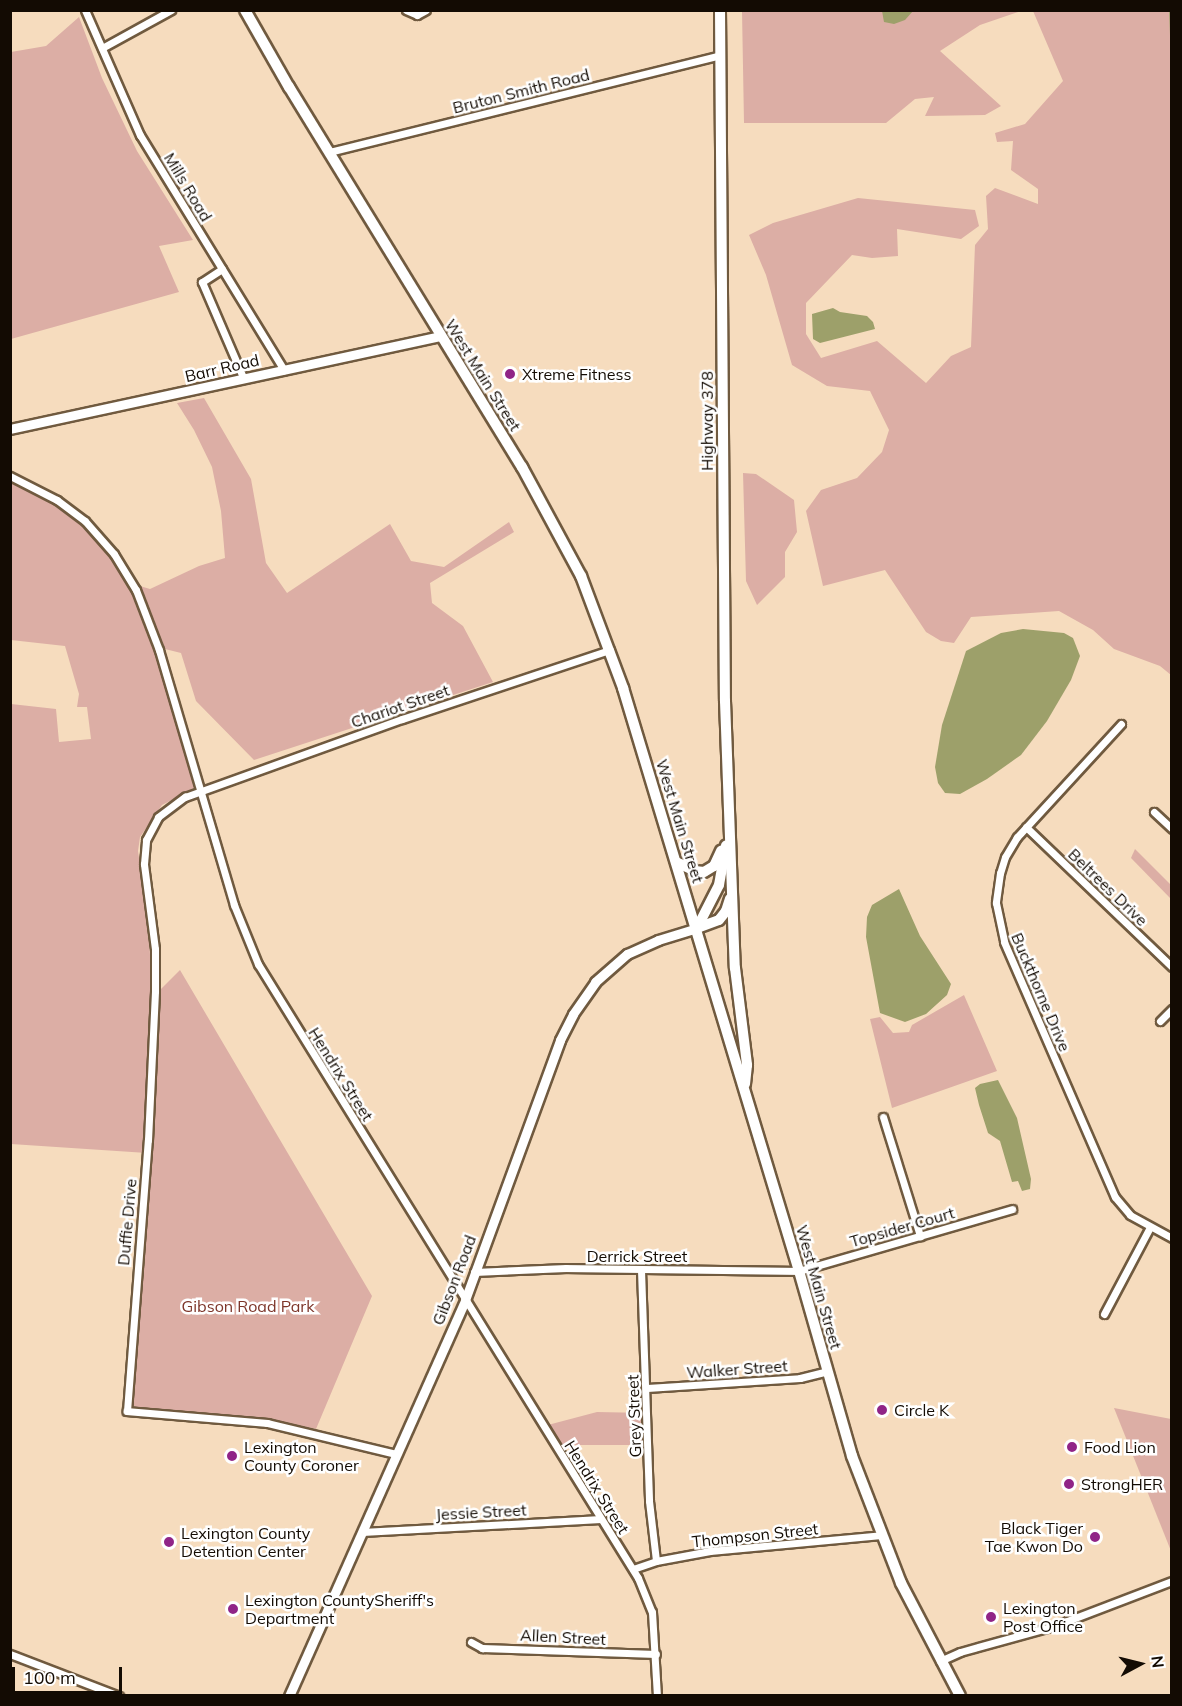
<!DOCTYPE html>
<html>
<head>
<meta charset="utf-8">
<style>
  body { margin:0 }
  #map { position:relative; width:1182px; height:1706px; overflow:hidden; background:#f6dcbe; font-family:Mulish,sans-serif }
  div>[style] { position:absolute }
  .green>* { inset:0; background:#dcaea5 }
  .water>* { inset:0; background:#9da06a }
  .stream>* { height:2px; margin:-1px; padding:0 1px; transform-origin:1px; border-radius:1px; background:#9da06a }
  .roads { filter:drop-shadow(2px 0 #705a3f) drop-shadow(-2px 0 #705a3f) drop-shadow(0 2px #705a3f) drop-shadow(0 -2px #705a3f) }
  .street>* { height:7px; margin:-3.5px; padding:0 3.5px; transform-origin:3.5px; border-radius:3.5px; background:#fff }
  .secondary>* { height:9px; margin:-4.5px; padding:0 4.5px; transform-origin:4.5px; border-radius:4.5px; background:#fff }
  .primary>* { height:10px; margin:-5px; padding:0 5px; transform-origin:5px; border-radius:5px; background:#fff }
  .dots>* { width:16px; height:16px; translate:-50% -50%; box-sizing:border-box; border:3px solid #fff; border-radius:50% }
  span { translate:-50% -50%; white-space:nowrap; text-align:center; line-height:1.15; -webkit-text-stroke:5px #fff; paint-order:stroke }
  .street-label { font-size:16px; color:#130b03 }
  .poi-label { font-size:16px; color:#130b03 }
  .left { translate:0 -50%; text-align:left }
  .right { translate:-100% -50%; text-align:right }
  .park-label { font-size:16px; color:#7d3529 }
  .frame { position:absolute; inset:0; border:12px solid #130b03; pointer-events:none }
  .north { position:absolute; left:1110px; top:1634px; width:60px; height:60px; -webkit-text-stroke:4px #fff; paint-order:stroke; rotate:83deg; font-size:16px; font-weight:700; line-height:24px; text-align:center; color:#130b03 }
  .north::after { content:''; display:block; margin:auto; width:21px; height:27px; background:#130b03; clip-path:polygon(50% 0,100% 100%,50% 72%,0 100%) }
  .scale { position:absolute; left:12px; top:1667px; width:110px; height:27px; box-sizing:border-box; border:3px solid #130b03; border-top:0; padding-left:8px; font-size:18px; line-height:21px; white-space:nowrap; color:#130b03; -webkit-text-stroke:4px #fff; paint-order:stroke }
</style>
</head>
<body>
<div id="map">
  <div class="green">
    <i style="clip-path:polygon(742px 11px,1021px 11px,980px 25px,940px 51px,1001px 106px,985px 115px,925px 116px,934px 97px,915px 99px,886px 123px,744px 123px)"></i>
    <i style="clip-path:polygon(1033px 11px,1171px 11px,1171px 675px,1160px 666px,1114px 649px,1093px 630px,1059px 611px,971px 617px,954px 643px,941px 641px,926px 632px,885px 570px,823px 586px,806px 511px,821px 490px,857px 478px,882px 452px,889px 430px,870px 391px,827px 386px,792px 365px,766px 275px,749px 235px,773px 223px,858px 198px,975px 210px,979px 226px,961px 239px,897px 229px,898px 256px,872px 258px,852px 255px,806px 303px,806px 334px,821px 358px,877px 341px,926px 383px,951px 356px,971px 347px,975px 245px,988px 229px,986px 196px,995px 188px,1038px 204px,1038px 189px,1011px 170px,1013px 141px,997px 142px,995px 133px,1025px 124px,1063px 81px)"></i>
    <i style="clip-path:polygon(79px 17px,102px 78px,137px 151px,193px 240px,159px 246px,179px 292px,11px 339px,11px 52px,46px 46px)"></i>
    <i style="clip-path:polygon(204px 398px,251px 479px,266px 563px,287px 593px,390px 524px,411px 561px,444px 567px,509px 522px,514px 532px,430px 583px,432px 603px,463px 626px,493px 682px,254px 760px,196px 701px,181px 653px,161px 648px,140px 595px,195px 788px,162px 805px,140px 837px,138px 851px,148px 921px,151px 971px,147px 1153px,11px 1144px,11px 704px,56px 709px,59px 742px,91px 739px,87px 707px,77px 707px,79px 694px,65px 646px,11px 640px,11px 476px,32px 486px,85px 521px,133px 584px,150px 589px,199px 566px,225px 558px,221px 511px,212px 467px,194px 430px,177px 403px)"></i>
    <i style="clip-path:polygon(743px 473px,756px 474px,794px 500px,797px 532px,785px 552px,785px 577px,757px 605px,746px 581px)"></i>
    <i style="clip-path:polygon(1135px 849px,1171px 885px,1171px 899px,1131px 858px)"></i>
    <i style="clip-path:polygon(180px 970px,372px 1296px,316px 1429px,265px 1418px,135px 1407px,130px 1401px,158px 992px)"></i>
    <i style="clip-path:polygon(964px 995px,997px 1071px,892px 1108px,870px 1019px,880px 1017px,893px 1033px,909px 1032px,912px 1025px)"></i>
    <i style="clip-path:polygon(1114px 1408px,1171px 1419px,1171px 1551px)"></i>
    <i style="clip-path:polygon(597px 1412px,647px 1413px,648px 1445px,555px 1445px,544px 1426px)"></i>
  </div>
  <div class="water">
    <i style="clip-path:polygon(882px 11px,882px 10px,913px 11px,905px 20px,894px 24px,884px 22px)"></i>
    <i style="clip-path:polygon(833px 308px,840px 312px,867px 316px,873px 322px,875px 329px,820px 343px,813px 339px,812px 314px)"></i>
    <i style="clip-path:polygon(1023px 629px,1064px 633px,1073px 638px,1080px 656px,1071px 680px,1047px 721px,1021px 755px,987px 779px,960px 794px,945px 793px,938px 783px,935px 767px,942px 725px,966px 651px,1001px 633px)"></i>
    <i style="clip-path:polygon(899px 889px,920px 936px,951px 984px,947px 995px,926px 1014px,905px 1022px,880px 1013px,866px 937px,867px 917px,872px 905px)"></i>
    <i style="clip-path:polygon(998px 1080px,1017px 1118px,1031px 1179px,1030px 1189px,1022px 1191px,1018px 1181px,1012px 1182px,1000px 1141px,988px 1133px,979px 1105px,975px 1088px,980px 1084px)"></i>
  </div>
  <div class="stream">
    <i style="left:1170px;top:10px;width:50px;rotate:87.7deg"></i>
  </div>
  <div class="roads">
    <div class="street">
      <i style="left:85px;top:10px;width:137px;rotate:66.3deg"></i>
      <i style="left:140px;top:135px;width:276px;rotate:58.5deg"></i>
      <i style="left:406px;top:10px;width:12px;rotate:24deg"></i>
      <i style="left:417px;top:15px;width:10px;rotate:-29deg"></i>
      <i style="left:102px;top:48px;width:79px;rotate:-28.8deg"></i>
      <i style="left:329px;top:152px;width:403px;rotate:-13.9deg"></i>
      <i style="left:222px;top:269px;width:24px;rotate:147deg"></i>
      <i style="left:202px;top:282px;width:103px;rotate:66.7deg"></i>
      <i style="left:10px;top:476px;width:53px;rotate:27.1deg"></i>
      <i style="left:57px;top:500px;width:35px;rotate:37deg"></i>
      <i style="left:85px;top:521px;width:44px;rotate:48.7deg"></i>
      <i style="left:114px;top:554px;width:42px;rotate:58.6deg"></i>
      <i style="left:136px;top:590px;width:64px;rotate:69deg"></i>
      <i style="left:159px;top:650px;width:266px;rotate:73.6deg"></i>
      <i style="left:234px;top:905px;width:64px;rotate:67.9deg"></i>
      <i style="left:258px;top:964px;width:722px;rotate:58.25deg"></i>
      <i style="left:638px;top:1578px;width:37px;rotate:68deg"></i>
      <i style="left:652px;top:1612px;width:84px;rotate:86.6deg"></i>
      <i style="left:1121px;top:724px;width:154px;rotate:132.6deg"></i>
      <i style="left:1017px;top:837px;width:23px;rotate:121deg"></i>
      <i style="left:1005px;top:857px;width:17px;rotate:107deg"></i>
      <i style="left:1000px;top:873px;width:30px;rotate:98deg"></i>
      <i style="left:996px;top:903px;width:40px;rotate:78deg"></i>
      <i style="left:1004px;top:942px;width:278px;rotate:66.5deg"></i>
      <i style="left:1115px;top:1197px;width:23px;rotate:50deg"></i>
      <i style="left:1130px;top:1215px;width:48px;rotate:28.7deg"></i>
      <i style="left:1154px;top:812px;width:25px;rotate:43deg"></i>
      <i style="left:1026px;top:827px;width:202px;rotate:43.8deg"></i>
      <i style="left:1160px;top:1021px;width:17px;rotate:-45deg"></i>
      <i style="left:883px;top:1117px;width:125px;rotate:72.7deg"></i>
      <i style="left:641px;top:1270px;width:231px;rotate:88deg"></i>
      <i style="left:649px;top:1501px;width:60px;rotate:83.3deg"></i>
      <i style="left:474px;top:1272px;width:92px;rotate:-2.5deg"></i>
      <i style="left:566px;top:1268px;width:233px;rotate:0.7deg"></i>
      <i style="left:799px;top:1271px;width:222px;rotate:-16.2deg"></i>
      <i style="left:1104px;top:1314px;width:98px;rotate:-62.1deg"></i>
      <i style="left:647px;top:1388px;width:153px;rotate:-3.7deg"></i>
      <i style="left:800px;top:1378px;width:29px;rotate:-14deg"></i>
      <i style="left:396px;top:1454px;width:133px;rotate:-166.5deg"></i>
      <i style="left:267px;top:1423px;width:141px;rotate:-175.1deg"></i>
      <i style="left:127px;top:1411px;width:272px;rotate:-85.6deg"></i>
      <i style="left:148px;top:1140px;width:149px;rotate:-87.3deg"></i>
      <i style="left:155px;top:991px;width:42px;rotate:-90deg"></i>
      <i style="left:155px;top:949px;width:86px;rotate:-97.4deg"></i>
      <i style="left:144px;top:864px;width:24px;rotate:-85deg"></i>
      <i style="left:146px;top:840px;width:26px;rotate:-62deg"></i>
      <i style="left:158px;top:817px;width:34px;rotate:-37deg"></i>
      <i style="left:185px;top:797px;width:231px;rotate:-19.8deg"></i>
      <i style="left:402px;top:719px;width:219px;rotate:-18.4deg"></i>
      <i style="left:362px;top:1532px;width:239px;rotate:-3.1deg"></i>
      <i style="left:633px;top:1569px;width:24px;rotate:-19deg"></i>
      <i style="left:656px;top:1561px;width:55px;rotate:-10.5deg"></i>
      <i style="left:710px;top:1551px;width:172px;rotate:-5.3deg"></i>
      <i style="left:471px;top:1642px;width:13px;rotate:29deg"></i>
      <i style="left:482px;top:1648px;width:174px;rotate:2deg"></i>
      <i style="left:10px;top:1654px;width:117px;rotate:21.1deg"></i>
      <i style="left:940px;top:1661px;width:22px;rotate:-24deg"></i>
      <i style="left:960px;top:1652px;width:98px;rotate:-15.5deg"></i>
      <i style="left:1054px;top:1626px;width:126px;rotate:-20.9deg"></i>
    </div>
    <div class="secondary">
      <i style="left:10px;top:429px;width:440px;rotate:-12.2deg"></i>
      <i style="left:289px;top:1696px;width:433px;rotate:-66deg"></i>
      <i style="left:465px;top:1300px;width:277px;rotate:-69.9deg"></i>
      <i style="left:560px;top:1040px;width:29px;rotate:-63deg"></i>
      <i style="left:573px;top:1014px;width:39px;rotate:-55deg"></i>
      <i style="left:595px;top:982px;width:43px;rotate:-41.2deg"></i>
      <i style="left:627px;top:954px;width:34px;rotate:-24deg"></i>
      <i style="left:658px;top:940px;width:41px;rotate:-17.1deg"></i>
    </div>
    <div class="primary">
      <i style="left:245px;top:10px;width:89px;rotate:60.3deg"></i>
      <i style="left:289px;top:87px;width:446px;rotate:58.5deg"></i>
      <i style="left:522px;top:467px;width:124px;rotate:61.6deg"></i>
      <i style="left:581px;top:576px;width:120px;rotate:69.4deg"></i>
      <i style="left:623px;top:688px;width:609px;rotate:73.2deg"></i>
      <i style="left:799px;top:1271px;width:192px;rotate:74deg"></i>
      <i style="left:852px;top:1456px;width:136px;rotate:68.9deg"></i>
      <i style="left:901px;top:1583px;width:127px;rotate:62.4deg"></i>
      <i style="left:720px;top:10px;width:691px;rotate:89.59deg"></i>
      <i style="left:725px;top:701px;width:267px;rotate:87.9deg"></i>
      <i style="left:735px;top:968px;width:98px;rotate:82.9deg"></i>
      <i style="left:747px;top:1065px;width:19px;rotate:96deg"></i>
      <i style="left:676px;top:862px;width:21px;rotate:25deg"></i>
      <i style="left:695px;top:871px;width:9px;rotate:6deg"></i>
      <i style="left:704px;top:872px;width:12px;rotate:-31deg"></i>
      <i style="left:714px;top:866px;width:17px;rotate:-65deg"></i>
      <i style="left:697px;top:928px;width:48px;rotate:-62.9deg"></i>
      <i style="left:719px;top:885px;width:40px;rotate:-80deg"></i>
      <i style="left:697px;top:928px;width:23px;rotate:-20deg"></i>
      <i style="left:719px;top:920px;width:11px;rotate:-52deg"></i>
      <i style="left:726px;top:911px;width:13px;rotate:-72deg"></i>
    </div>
  </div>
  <div class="dots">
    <i style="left:510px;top:374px;background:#902487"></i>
    <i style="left:882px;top:1410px;background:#902487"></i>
    <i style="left:1072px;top:1447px;background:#902487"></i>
    <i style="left:232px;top:1456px;background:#902487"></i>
    <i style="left:1069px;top:1484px;background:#902487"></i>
    <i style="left:1095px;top:1537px;background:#902487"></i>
    <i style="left:169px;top:1542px;background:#902487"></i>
    <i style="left:233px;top:1609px;background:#902487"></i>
    <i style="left:991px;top:1617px;background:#902487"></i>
  </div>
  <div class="street-label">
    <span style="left:521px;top:91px;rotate:-14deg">Bruton Smith Road</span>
    <span style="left:188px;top:187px;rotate:59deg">Mills Road</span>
    <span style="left:222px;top:368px;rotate:-13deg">Barr Road</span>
    <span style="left:483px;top:375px;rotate:58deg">West Main Street</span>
    <span style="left:707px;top:421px;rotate:-90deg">Highway 378</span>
    <span style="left:400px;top:706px;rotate:-19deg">Chariot Street</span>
    <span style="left:680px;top:821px;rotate:73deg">West Main Street</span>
    <span style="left:1108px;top:887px;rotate:44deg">Beltrees Drive</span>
    <span style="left:1041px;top:992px;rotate:67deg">Buckthorne Drive</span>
    <span style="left:341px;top:1074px;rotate:58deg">Hendrix Street</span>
    <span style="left:127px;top:1222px;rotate:-85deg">Duffie Drive</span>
    <span style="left:902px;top:1227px;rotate:-16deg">Topsider Court</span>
    <span style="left:637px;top:1256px">Derrick Street</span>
    <span style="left:454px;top:1280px;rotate:-69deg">Gibson Road</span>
    <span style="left:819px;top:1287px;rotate:74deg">West Main Street</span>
    <span style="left:737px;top:1369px;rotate:-4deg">Walker Street</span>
    <span style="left:634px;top:1416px;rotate:-92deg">Grey Street</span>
    <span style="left:597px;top:1487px;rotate:58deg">Hendrix Street</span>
    <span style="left:481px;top:1512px;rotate:-3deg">Jessie Street</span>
    <span style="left:755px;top:1535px;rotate:-6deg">Thompson Street</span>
    <span style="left:563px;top:1637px;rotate:3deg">Allen Street</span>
  </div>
  <div class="poi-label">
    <span class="left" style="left:522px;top:374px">Xtreme Fitness</span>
    <span class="left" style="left:894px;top:1410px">Circle K</span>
    <span class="left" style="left:244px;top:1456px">Lexington<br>County Coroner</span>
    <span class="left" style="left:1084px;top:1447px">Food Lion</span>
    <span class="left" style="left:1081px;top:1484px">StrongHER</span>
    <span class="right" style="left:1083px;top:1537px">Black Tiger<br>Tae Kwon Do</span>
    <span class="left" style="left:181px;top:1542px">Lexington County<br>Detention Center</span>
    <span class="left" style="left:245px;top:1609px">Lexington CountySheriff's<br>Department</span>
    <span class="left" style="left:1003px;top:1617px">Lexington<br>Post Office</span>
  </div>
  <div class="park-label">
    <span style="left:248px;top:1306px">Gibson Road Park</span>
  </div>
  <div class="frame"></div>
  <div class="north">N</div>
  <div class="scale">100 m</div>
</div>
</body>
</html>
